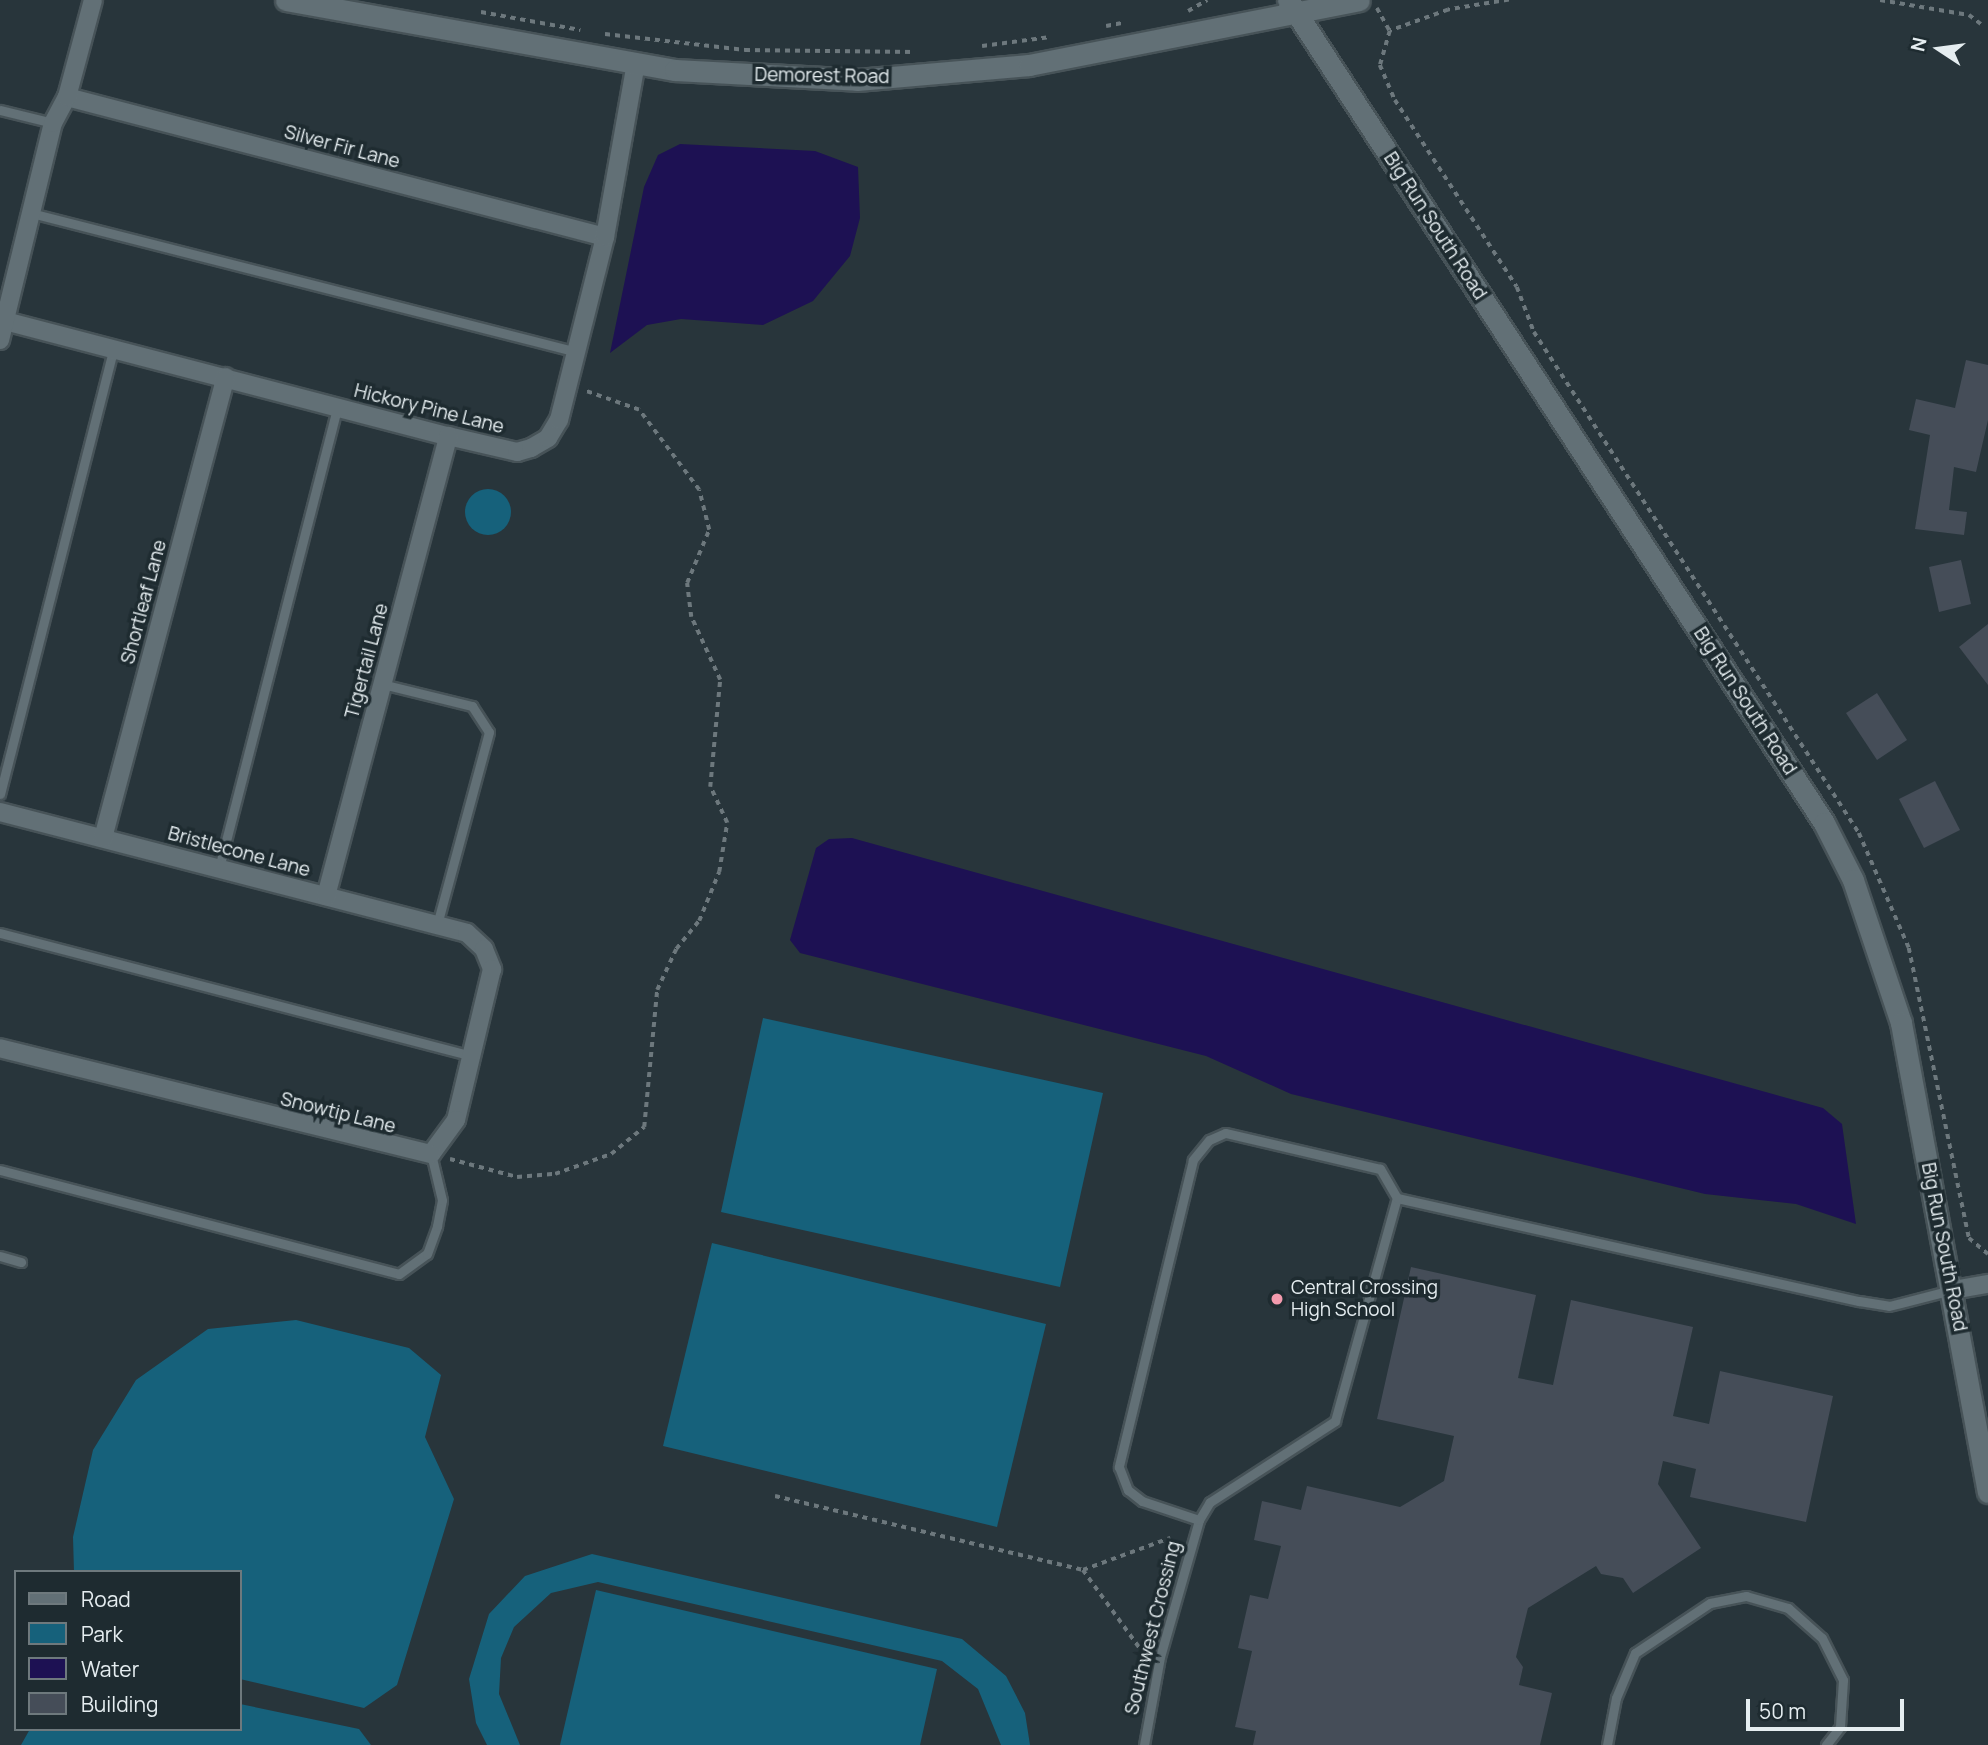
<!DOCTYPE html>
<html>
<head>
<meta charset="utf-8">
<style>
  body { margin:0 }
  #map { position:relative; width:1988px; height:1745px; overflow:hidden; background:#28353b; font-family:Manrope,sans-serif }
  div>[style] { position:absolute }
  .green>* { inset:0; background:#16617b }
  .round { border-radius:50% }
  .water>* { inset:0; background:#1d1153 }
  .building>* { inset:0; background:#454d58 }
  .path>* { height:3.5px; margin-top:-1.75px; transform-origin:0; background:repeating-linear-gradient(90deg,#6d787d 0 5px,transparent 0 10px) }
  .roads { filter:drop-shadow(2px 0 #475358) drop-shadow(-2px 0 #475358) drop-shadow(0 2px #475358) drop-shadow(0 -2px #475358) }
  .lane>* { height:9px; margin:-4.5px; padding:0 4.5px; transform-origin:4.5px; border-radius:4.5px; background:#627076 }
  .street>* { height:18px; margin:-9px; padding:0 9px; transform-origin:9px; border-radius:9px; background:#627076 }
  .secondary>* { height:21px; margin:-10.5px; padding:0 10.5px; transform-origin:10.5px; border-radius:10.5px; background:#627076 }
  .dots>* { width:19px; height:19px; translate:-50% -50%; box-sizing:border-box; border:4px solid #1e2b30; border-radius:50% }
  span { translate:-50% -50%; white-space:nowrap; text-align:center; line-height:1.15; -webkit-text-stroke:7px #1e2b30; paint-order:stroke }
  .street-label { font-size:19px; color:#e5edf0 }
  .poi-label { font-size:19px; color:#e5edf0 }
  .left { translate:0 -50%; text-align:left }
  .legend { position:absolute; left:14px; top:1570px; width:228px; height:161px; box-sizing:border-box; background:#1e2b30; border:2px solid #6e797d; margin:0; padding:9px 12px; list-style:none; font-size:21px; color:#e5edf0 }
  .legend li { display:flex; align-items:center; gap:14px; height:35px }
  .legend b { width:35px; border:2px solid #6e797d }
  .north { position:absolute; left:1904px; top:14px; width:70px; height:70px; -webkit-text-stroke:5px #1e2b30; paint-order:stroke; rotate:283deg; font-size:19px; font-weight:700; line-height:28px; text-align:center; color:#e5edf0 }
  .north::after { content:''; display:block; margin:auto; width:24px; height:32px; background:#e5edf0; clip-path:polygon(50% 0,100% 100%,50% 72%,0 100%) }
  .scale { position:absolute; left:1746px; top:1699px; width:158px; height:32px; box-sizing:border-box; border:4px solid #e5edf0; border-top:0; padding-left:9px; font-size:21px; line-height:24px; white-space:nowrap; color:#e5edf0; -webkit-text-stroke:5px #1e2b30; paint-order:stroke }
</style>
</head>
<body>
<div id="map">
  <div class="green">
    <i class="round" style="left:465px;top:489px;width:46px;height:46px"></i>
    <i style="clip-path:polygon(763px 1018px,1103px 1093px,1060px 1287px,721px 1212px)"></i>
    <i style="clip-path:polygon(712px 1243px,1046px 1324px,997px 1527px,663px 1446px)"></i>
    <i style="clip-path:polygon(296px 1320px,409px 1348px,441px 1375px,425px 1437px,454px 1499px,397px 1685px,364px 1708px,240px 1679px,240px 1572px,74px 1572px,73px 1537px,93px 1450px,136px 1380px,208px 1329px)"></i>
    <i style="clip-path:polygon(592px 1554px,962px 1639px,1006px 1676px,1025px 1713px,1030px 1745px,1001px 1745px,978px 1689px,942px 1661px,598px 1582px,551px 1593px,514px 1627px,501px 1658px,499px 1694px,520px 1745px,487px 1745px,476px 1723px,469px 1679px,489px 1614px,525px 1576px)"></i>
    <i style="clip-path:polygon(596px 1590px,937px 1669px,920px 1745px,560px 1745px)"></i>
    <i style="clip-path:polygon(240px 1704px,359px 1729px,371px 1745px,21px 1745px,30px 1729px,240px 1729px)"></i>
  </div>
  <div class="water">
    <i style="clip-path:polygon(680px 144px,815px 151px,858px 167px,860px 218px,850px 256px,813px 301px,763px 325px,681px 319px,647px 325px,610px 353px,644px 187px,658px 155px)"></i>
    <i style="clip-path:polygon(852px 838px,1823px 1108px,1842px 1124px,1856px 1224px,1796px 1204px,1705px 1194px,1291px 1094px,1206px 1056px,800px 953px,790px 940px,816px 848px,829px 839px)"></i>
  </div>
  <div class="building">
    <i style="clip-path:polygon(1966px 360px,1988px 365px,1988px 420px,1976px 472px,1954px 467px,1949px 510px,1967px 512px,1964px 535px,1915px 529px,1930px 435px,1909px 430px,1916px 399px,1955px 408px)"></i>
    <i style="clip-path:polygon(1961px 560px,1971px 604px,1939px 612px,1929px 567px)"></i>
    <i style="clip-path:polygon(1988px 624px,1988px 685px,1959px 647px)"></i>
    <i style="clip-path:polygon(1877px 693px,1907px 740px,1877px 760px,1846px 713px)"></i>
    <i style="clip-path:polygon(1935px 781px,1960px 830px,1924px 848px,1899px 799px)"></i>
    <i style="clip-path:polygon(1411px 1267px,1536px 1295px,1518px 1378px,1553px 1385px,1571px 1300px,1693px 1327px,1673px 1416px,1709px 1424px,1720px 1371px,1833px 1396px,1806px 1522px,1690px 1497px,1696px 1469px,1663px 1461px,1658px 1484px,1701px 1548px,1633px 1593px,1623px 1578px,1601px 1574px,1596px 1566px,1528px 1608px,1516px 1657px,1523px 1667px,1519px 1685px,1552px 1693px,1540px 1745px,1253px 1745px,1256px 1731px,1235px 1727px,1252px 1651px,1238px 1648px,1250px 1595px,1268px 1599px,1281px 1546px,1254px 1540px,1262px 1501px,1301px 1510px,1307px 1486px,1400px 1507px,1444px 1481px,1454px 1436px,1377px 1419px)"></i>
  </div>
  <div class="path">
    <i style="left:1509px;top:0;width:62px;rotate:170.7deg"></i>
    <i style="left:1448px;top:10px;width:62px;rotate:160.1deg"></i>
    <i style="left:1390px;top:31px;width:35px;rotate:106deg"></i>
    <i style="left:1380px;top:65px;width:38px;rotate:67deg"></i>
    <i style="left:1395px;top:100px;width:223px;rotate:56.9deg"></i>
    <i style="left:1517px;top:287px;width:48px;rotate:69.3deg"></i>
    <i style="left:1534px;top:332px;width:597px;rotate:57.03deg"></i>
    <i style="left:1859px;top:833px;width:125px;rotate:66.5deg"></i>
    <i style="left:1909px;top:948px;width:296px;rotate:78.3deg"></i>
    <i style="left:1969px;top:1238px;width:25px;rotate:40deg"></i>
    <i style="left:1880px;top:0;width:90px;rotate:9.6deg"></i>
    <i style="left:1969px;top:15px;width:15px;rotate:37deg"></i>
    <i style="left:1377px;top:8px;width:26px;rotate:61deg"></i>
    <i style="left:1188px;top:11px;width:22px;rotate:-30deg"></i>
    <i style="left:481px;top:12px;width:101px;rotate:10.3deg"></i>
    <i style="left:1106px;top:26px;width:16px;rotate:-11deg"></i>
    <i style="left:605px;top:34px;width:141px;rotate:6.5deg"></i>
    <i style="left:745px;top:50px;width:170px;rotate:0.7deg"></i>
    <i style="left:982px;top:46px;width:69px;rotate:-7.5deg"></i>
    <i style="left:450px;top:1159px;width:69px;rotate:15deg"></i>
    <i style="left:517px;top:1177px;width:38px;rotate:-5deg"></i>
    <i style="left:555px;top:1174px;width:59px;rotate:-19.7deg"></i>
    <i style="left:611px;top:1154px;width:43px;rotate:-39.3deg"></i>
    <i style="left:644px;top:1127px;width:138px;rotate:-84.6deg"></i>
    <i style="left:657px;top:990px;width:45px;rotate:-65.1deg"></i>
    <i style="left:676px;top:949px;width:36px;rotate:-51deg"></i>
    <i style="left:699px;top:921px;width:53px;rotate:-67.8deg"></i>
    <i style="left:719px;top:872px;width:50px;rotate:-80.7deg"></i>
    <i style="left:727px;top:823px;width:40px;rotate:-115deg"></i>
    <i style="left:710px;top:787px;width:107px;rotate:-84.7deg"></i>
    <i style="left:720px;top:680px;width:69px;rotate:-114.7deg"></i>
    <i style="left:691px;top:617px;width:34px;rotate:-97deg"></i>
    <i style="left:687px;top:583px;width:57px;rotate:-67.5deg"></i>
    <i style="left:709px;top:530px;width:41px;rotate:-104deg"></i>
    <i style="left:699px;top:490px;width:100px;rotate:-126.9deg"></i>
    <i style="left:639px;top:410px;width:57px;rotate:-160.6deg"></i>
    <i style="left:775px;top:1496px;width:317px;rotate:13.5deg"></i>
    <i style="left:1083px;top:1570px;width:104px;rotate:54deg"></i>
    <i style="left:1083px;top:1570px;width:93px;rotate:-20.2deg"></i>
  </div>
  <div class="roads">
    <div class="lane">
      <i style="left:0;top:110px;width:55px;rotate:13.8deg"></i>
      <i style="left:31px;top:213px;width:563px;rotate:14.28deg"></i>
      <i style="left:382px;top:684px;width:93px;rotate:13.7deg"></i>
      <i style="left:472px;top:706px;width:31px;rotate:57deg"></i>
      <i style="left:489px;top:732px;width:200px;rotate:105.1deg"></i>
      <i style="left:0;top:794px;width:460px;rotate:-75.7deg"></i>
      <i style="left:219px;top:868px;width:475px;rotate:-75.6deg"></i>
      <i style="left:0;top:933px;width:488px;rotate:14.6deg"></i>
      <i style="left:0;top:1170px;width:412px;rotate:14.6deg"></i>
      <i style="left:399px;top:1274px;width:34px;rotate:-36deg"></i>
      <i style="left:427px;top:1254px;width:30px;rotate:-70deg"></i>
      <i style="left:437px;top:1226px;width:26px;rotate:-79deg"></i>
      <i style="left:442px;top:1200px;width:47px;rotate:-103.4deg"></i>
      <i style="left:1397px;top:1198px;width:473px;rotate:12.6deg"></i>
      <i style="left:1859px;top:1301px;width:30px;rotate:9deg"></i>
      <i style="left:1889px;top:1306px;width:65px;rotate:-14.3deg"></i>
      <i style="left:0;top:1256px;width:22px;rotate:16deg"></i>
      <i style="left:1144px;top:1745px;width:89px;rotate:-79.7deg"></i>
      <i style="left:1160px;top:1657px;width:142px;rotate:-74.1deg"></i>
      <i style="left:1199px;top:1520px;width:21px;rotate:-59deg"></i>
      <i style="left:1210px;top:1502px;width:149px;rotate:-32.9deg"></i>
      <i style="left:1335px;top:1421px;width:231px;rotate:-74.5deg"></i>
      <i style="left:1397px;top:1198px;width:34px;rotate:-120deg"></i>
      <i style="left:1380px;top:1169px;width:159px;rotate:-166.9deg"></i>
      <i style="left:1225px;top:1133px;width:17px;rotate:156deg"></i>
      <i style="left:1209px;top:1140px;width:26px;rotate:129deg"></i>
      <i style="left:1193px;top:1160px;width:316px;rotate:103.6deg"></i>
      <i style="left:1119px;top:1467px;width:25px;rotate:69deg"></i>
      <i style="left:1128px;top:1490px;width:18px;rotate:38deg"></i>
      <i style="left:1142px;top:1501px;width:60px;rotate:18.4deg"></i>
      <i style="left:1607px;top:1745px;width:48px;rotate:-79.2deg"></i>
      <i style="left:1616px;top:1698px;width:49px;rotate:-67.1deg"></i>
      <i style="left:1635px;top:1653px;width:90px;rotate:-33.7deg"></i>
      <i style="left:1710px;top:1603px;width:37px;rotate:-11deg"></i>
      <i style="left:1746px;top:1596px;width:44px;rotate:15.9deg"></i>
      <i style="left:1788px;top:1608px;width:45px;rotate:41.4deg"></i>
      <i style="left:1822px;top:1638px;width:47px;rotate:63.4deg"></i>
      <i style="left:1843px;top:1680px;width:47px;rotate:93.7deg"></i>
      <i style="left:1840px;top:1727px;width:23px;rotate:128deg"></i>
    </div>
    <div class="street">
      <i style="left:67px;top:97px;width:556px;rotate:14.59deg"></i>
      <i style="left:5px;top:321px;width:458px;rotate:14.6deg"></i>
      <i style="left:448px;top:436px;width:71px;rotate:13.1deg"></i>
      <i style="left:517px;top:452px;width:15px;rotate:-16deg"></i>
      <i style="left:531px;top:448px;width:20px;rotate:-30deg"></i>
      <i style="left:548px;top:438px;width:21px;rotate:-59deg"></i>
      <i style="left:559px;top:420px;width:189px;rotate:-75.9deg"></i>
      <i style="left:605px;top:237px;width:177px;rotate:-79.9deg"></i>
      <i style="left:0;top:340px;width:223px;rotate:-76.3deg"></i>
      <i style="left:53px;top:123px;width:30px;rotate:-62deg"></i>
      <i style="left:67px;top:97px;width:100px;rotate:-75deg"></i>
      <i style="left:0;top:812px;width:482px;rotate:14.5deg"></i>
      <i style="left:467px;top:933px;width:23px;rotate:43deg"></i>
      <i style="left:484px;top:949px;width:22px;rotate:68deg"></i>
      <i style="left:492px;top:969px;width:155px;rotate:103.4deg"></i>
      <i style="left:456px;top:1120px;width:42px;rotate:126.3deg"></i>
      <i style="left:431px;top:1154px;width:444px;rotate:-166.2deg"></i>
      <i style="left:103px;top:838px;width:477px;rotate:-75.1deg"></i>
      <i style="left:326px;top:896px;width:476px;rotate:-75.1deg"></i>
      <i style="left:1953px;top:1290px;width:36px;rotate:-10deg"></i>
    </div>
    <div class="secondary">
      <i style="left:286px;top:0;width:395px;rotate:10.2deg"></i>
      <i style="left:675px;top:70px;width:182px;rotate:3.1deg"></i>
      <i style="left:857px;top:80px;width:173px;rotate:-5deg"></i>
      <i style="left:1029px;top:65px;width:336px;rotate:-11.1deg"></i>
      <i style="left:1288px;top:0;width:982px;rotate:56.92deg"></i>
      <i style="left:1824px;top:823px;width:64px;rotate:63deg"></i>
      <i style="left:1853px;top:880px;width:151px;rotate:71.4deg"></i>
      <i style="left:1901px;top:1023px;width:477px;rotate:79.5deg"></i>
    </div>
  </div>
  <div class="dots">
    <i style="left:1277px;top:1299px;background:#f29aad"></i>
  </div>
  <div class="street-label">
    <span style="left:822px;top:76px;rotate:1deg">Demorest Road</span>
    <span style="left:342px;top:147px;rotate:15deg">Silver Fir Lane</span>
    <span style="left:1435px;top:226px;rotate:57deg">Big Run South Road</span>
    <span style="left:429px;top:409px;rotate:14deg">Hickory Pine Lane</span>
    <span style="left:144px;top:602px;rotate:-75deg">Shortleaf Lane</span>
    <span style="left:367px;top:661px;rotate:-75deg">Tigertail Lane</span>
    <span style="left:1745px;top:701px;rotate:57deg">Big Run South Road</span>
    <span style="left:239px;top:852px;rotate:15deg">Bristlecone Lane</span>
    <span style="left:338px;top:1113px;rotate:14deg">Snowtip Lane</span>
    <span style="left:1944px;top:1247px;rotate:79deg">Big Run South Road</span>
    <span style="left:1153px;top:1628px;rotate:-76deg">Southwest Crossing</span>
  </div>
  <div class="poi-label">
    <span class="left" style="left:1291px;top:1299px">Central Crossing<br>High School</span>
  </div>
  <ul class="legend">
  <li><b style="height:9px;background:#627076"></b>Road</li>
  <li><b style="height:19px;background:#16617b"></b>Park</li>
  <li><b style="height:19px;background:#1d1153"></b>Water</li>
  <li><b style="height:19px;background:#454d58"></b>Building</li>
  </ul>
  <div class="north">N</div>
  <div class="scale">50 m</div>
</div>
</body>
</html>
